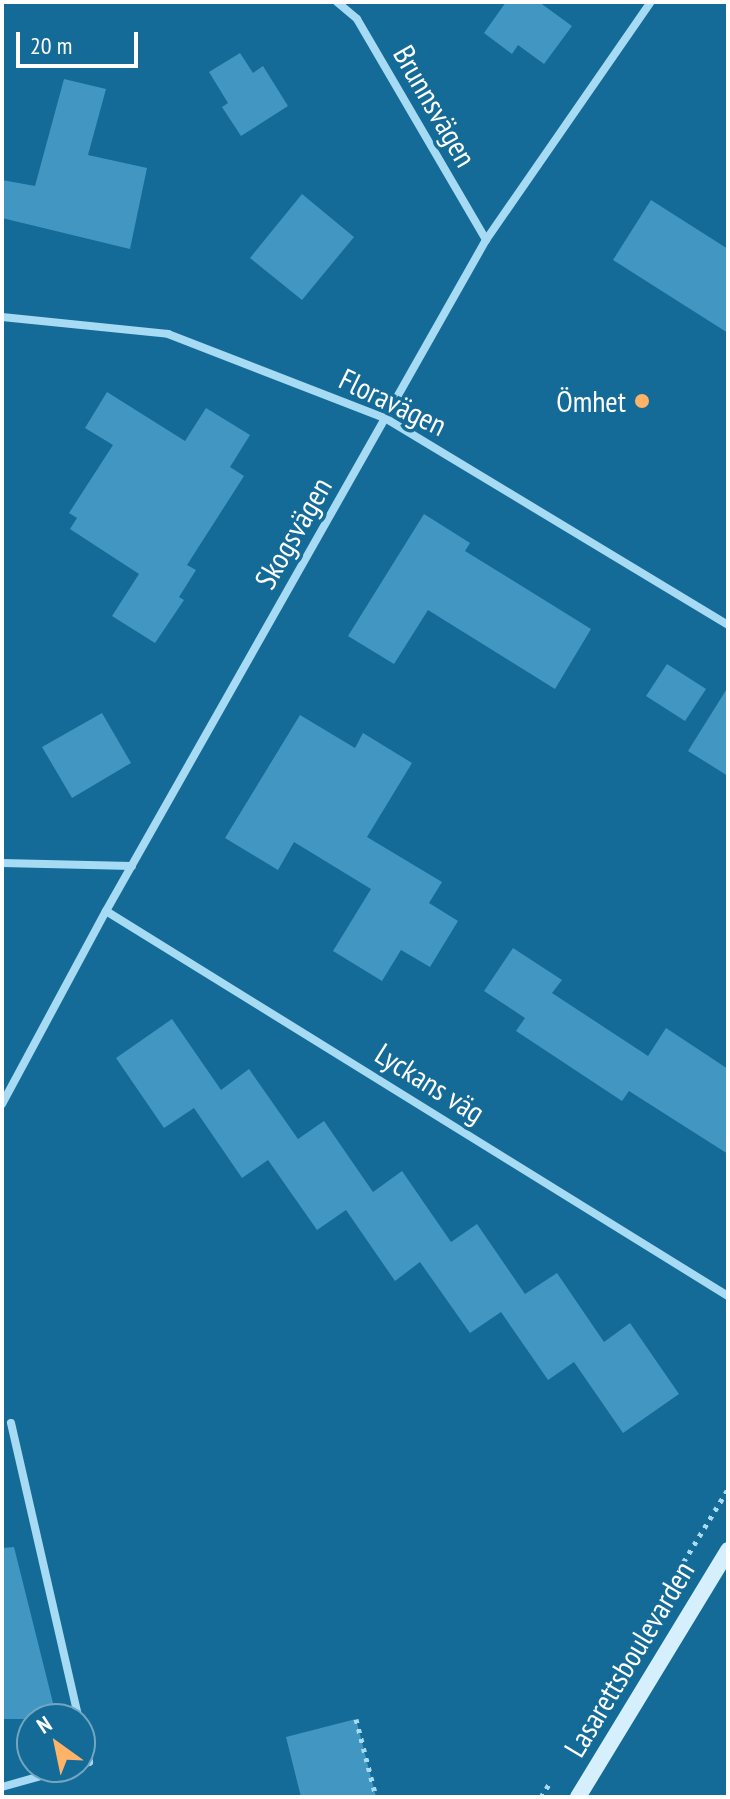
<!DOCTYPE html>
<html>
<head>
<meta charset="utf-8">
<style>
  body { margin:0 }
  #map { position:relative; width:730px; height:1799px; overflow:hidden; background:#146b98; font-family:"PT Sans Narrow",sans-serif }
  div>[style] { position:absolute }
  .building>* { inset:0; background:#4197c1 }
  .path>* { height:5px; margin-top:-2.5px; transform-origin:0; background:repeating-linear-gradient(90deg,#a7daf3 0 4px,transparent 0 10px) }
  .street>* { height:8px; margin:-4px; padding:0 4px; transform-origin:4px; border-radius:4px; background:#a7daf3 }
  .secondary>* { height:16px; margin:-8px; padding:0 8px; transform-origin:8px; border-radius:8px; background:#d6effc }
  .dots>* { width:22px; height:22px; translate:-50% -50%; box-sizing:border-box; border:4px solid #146b98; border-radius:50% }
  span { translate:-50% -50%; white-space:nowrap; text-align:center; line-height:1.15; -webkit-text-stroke:7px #146b98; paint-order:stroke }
  .street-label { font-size:30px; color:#fff }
  .poi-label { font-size:30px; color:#fff }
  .right { translate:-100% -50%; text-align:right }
  .frame { position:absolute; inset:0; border:4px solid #fff; pointer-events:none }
  .north { position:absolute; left:16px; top:1703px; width:80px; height:80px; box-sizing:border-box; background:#146b98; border:2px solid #72a6c1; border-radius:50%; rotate:327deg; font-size:22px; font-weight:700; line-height:32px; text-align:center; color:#fff }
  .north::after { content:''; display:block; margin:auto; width:28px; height:36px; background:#ffb369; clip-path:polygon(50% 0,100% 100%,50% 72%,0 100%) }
  .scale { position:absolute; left:16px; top:32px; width:122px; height:36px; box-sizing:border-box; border:4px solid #fff; border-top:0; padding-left:10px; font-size:24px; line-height:28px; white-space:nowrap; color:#fff; -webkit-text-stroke:6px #146b98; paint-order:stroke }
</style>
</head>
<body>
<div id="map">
  <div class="building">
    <i style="clip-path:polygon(506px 2px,539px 2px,572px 26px,544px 64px,518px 45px,512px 54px,484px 33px)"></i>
    <i style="clip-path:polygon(240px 53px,253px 73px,263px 66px,288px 106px,241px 136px,222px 107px,228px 103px,209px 72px)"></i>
    <i style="clip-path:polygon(64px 79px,106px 89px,88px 155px,147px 168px,130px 249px,2px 218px,2px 180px,35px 186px)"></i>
    <i style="clip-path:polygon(302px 194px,354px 237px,302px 300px,250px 258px)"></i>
    <i style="clip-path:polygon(651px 200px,728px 249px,728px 333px,613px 260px)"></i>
    <i style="clip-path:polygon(107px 392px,185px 441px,206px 408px,250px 435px,230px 467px,244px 476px,187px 565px,196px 570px,179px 597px,184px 600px,155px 643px,112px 616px,139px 574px,70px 529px,77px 518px,69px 513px,113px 445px,85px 428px)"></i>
    <i style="clip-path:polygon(424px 514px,470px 543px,465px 551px,591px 629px,555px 689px,428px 610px,394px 664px,348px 636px)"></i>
    <i style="clip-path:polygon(667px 664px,706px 689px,685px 721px,646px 696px)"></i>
    <i style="clip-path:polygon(728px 687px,728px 776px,688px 751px)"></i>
    <i style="clip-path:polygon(102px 713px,131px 763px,72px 798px,42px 747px)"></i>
    <i style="clip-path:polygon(300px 715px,355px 748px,363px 733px,412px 763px,367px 837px,442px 882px,429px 903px,458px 921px,430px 967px,401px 950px,382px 981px,333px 951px,371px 889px,294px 842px,278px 870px,225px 838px)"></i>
    <i style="clip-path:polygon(513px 948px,562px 980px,552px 993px,648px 1056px,666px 1028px,728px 1069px,728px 1154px,629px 1091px,622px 1101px,516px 1031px,525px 1018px,484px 991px)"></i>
    <i style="clip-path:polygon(172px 1019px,221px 1090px,249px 1069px,298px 1139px,324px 1121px,373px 1192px,402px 1171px,451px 1242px,477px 1224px,525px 1294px,557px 1273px,604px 1342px,630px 1323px,679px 1394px,623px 1433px,574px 1362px,548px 1380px,501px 1312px,470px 1333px,420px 1262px,395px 1281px,346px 1210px,317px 1230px,268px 1160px,242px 1178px,194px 1108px,164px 1128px,116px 1058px)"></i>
    <i style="clip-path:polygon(14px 1547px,57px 1719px,2px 1719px,2px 1548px)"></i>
    <i style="clip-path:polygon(356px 1719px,376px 1797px,301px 1797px,286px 1737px)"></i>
  </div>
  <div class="path">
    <i style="left:595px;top:1707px;width:255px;rotate:-58.6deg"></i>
    <i style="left:356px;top:1719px;width:81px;rotate:75.6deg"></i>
    <i style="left:541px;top:1797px;width:15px;rotate:-58deg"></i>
  </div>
  <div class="street">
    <i style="left:337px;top:2px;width:26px;rotate:40deg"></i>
    <i style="left:357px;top:19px;width:256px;rotate:59.7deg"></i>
    <i style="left:2px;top:317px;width:167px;rotate:5.8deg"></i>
    <i style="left:168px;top:334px;width:233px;rotate:21.2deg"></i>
    <i style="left:385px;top:418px;width:401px;rotate:31.1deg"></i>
    <i style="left:2px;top:863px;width:130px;rotate:1.3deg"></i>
    <i style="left:106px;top:911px;width:732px;rotate:31.76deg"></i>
    <i style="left:2px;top:1104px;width:219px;rotate:-61.7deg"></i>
    <i style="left:106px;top:911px;width:771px;rotate:-60.48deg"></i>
    <i style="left:486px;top:240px;width:290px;rotate:-55.3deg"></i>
    <i style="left:11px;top:1423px;width:304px;rotate:77.1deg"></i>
    <i style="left:80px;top:1722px;width:41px;rotate:77.3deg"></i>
    <i style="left:89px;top:1762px;width:9px;rotate:162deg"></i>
    <i style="left:2px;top:1787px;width:74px;rotate:-15.7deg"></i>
  </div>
  <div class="secondary">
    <i style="left:578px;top:1797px;width:289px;rotate:-58.7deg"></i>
  </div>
  <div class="dots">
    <i style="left:642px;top:401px;background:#ffb369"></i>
  </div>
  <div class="street-label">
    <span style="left:435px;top:106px;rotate:60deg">Brunnsvägen</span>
    <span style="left:393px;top:402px;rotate:26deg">Floravägen</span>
    <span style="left:293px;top:533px;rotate:-60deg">Skogsvägen</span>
    <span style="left:430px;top:1083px;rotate:32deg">Lyckans väg</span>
    <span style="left:629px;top:1659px;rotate:-59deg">Lasarettsboulevarden</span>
  </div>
  <div class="poi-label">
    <span class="right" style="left:626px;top:401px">Ömhet</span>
  </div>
  <div class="frame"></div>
  <div class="north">N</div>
  <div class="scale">20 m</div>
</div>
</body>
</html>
